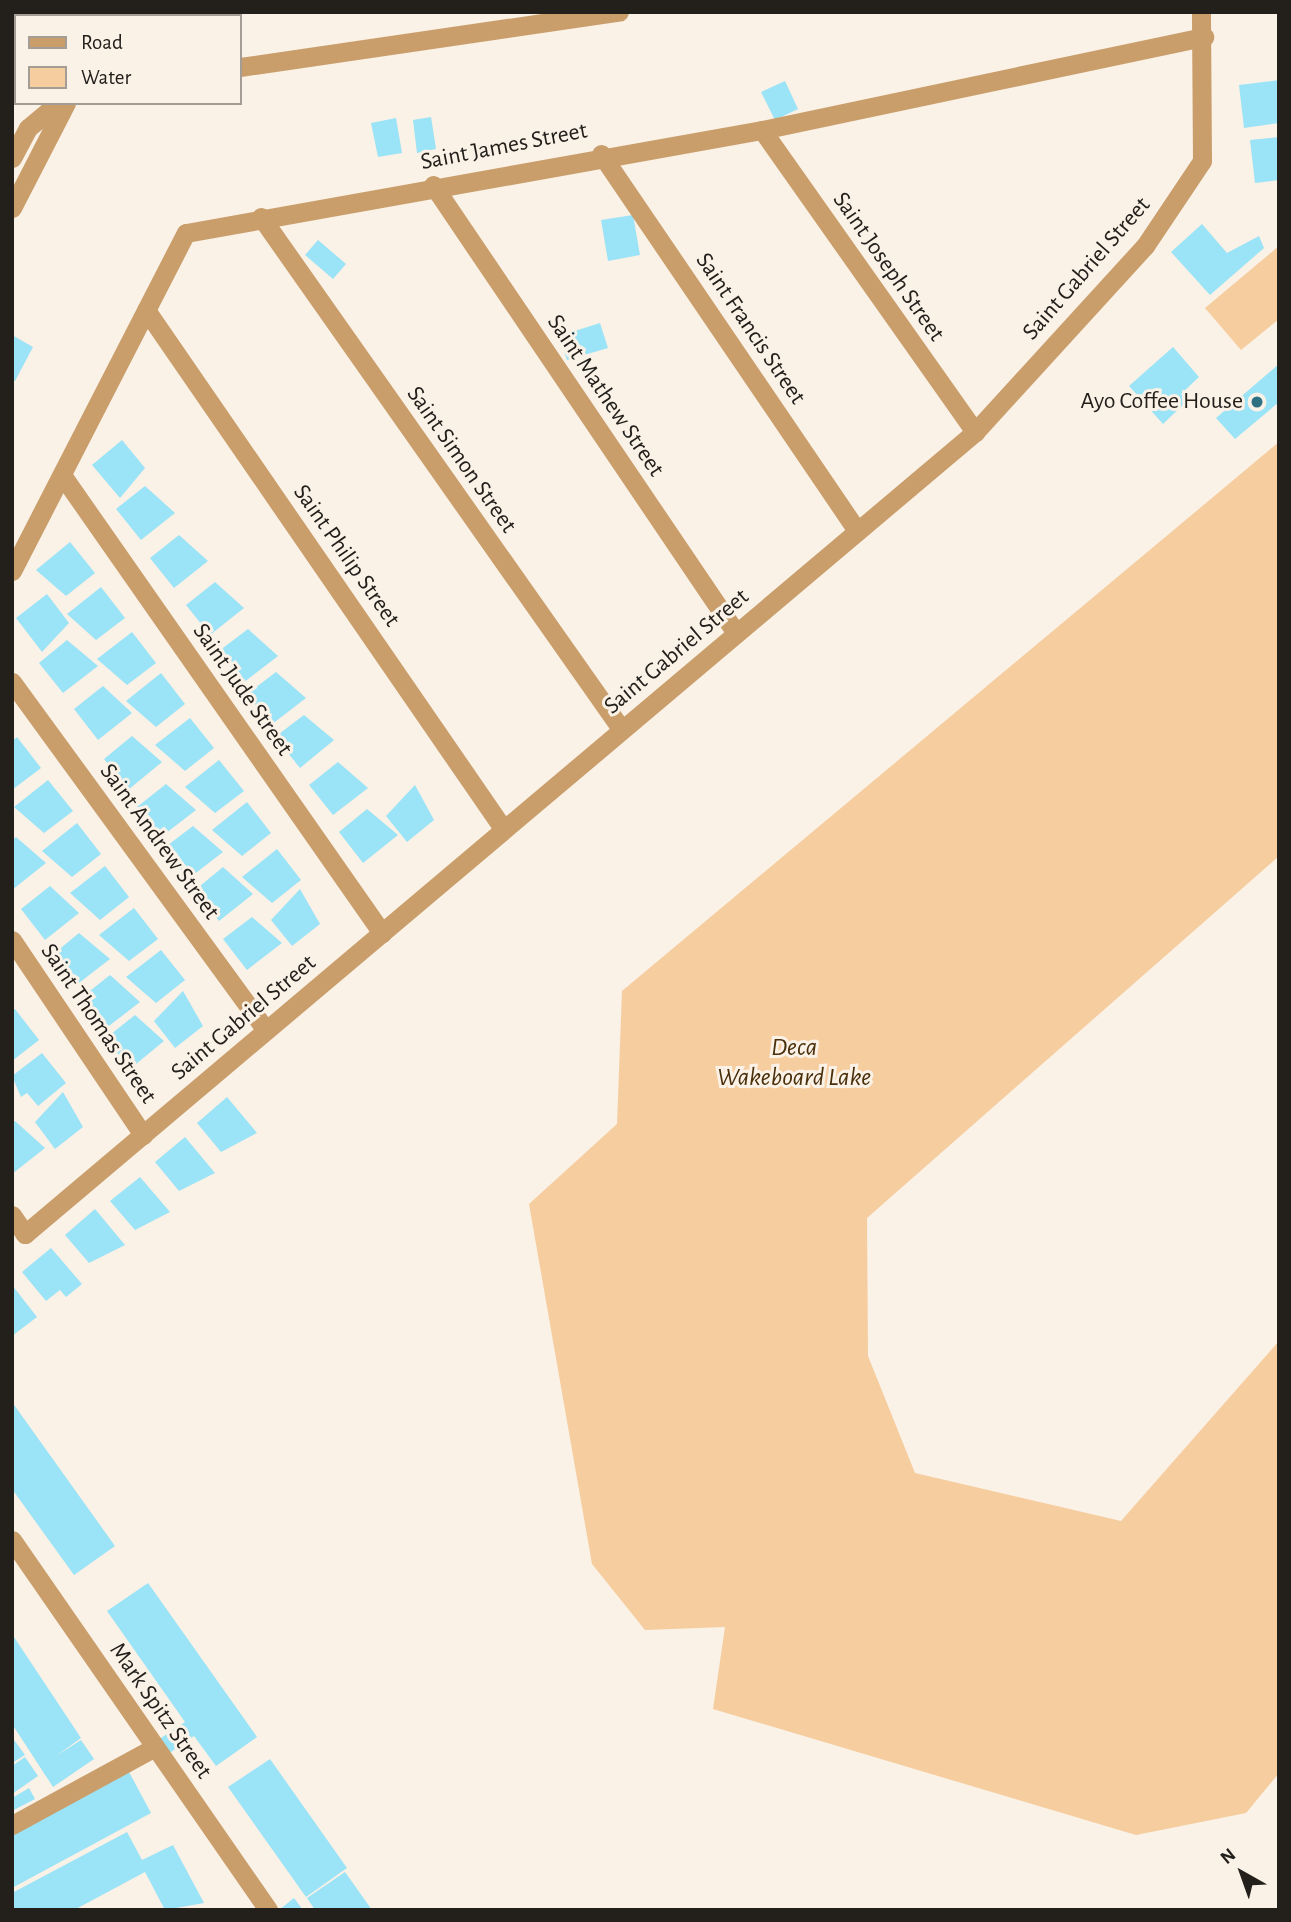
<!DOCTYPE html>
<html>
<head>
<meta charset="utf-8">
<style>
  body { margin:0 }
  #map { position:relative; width:1291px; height:1922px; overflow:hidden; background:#faf1e7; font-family:"Alegreya Sans",sans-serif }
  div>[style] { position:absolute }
  .water>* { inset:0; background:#f6cd9e }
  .building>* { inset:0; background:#9be3f6 }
  .minor>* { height:19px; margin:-9.5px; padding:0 9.5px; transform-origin:9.5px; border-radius:9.5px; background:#c99e6b }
  .dots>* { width:19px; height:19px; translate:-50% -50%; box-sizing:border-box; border:4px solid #faf1e7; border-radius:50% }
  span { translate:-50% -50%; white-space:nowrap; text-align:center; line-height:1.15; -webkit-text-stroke:6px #faf1e7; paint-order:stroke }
  .street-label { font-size:24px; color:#23201c }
  .poi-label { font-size:24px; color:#23201c }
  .right { translate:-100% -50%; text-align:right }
  .water-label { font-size:26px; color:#492f0a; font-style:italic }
  .frame { position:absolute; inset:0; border:14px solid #23201c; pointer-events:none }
  .legend { position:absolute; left:14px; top:14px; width:228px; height:91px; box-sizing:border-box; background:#faf1e7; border:2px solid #a49d96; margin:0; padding:9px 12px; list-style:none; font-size:21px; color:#23201c }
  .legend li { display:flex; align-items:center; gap:14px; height:35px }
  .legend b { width:35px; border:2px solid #a49d96 }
  .north { position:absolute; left:1207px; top:1838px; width:70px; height:70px; -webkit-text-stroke:5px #faf1e7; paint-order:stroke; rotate:320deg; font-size:19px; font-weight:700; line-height:28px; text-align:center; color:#23201c }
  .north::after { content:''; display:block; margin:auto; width:24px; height:32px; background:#23201c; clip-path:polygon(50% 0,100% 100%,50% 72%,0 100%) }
</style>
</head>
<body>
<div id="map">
  <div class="water">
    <i style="clip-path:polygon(1279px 246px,1279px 319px,1241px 350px,1205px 308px)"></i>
    <i style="clip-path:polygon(1279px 442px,1279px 856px,867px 1218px,868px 1356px,915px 1473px,1121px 1521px,1279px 1341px,1279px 1773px,1246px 1813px,1136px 1835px,713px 1709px,725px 1627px,645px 1630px,592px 1564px,529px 1204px,617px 1124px,622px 991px)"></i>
  </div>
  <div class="building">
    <i style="clip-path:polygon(73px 12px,111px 12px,111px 13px,74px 16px)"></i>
    <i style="clip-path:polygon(1279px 80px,1279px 123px,1244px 128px,1239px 85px)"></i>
    <i style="clip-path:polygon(785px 81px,798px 109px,775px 120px,761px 92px)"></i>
    <i style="clip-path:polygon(431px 117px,436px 149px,417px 153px,413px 120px)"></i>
    <i style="clip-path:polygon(396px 118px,402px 153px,378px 157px,371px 123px)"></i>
    <i style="clip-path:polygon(1279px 137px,1279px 180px,1255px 183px,1250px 140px)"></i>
    <i style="clip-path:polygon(633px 215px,640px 255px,608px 261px,601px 220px)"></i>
    <i style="clip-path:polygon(1202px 224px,1227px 253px,1259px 236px,1264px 248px,1210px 295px,1171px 252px)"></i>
    <i style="clip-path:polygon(318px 240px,346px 264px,333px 279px,305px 255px)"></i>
    <i style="clip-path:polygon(600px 323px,608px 348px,567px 360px,559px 336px)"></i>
    <i style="clip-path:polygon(12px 335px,33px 347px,15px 381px,12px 380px)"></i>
    <i style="clip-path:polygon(1173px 347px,1199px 377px,1181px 394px,1187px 401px,1163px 424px,1129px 386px)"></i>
    <i style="clip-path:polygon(1279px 364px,1279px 402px,1235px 439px,1216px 418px)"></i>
    <i style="clip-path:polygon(122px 440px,145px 468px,120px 498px,92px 465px)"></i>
    <i style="clip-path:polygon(145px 486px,175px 513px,141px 540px,116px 509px)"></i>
    <i style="clip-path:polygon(179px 535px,208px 561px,174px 588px,150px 558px)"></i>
    <i style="clip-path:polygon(70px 542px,95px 573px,66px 596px,36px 570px)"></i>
    <i style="clip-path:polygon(215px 582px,244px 608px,210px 635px,186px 605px)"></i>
    <i style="clip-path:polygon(101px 587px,125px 618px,96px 640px,67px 614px)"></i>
    <i style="clip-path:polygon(47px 594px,69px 623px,42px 652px,16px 618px)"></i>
    <i style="clip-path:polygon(248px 629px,278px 656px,243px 683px,219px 651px)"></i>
    <i style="clip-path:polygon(132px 632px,156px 663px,127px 685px,97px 659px)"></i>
    <i style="clip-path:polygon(67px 640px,98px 666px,63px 693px,39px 663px)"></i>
    <i style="clip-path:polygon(276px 672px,306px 698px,271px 725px,247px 694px)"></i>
    <i style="clip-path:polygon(161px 673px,185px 704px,156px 727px,126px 701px)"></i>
    <i style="clip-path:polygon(103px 686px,132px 713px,98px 740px,74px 709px)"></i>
    <i style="clip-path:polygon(304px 715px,334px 740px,300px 768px,275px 737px)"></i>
    <i style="clip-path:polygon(190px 718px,214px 748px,185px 771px,155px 745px)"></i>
    <i style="clip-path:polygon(132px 736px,162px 762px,128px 790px,104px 759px)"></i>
    <i style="clip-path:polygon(17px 737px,41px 768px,12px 790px,12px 741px)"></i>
    <i style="clip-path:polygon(219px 760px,244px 791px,215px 813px,185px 787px)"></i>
    <i style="clip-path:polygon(338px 762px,368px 788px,333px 815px,309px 785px)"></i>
    <i style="clip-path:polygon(48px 780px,73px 811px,44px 833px,14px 807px)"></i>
    <i style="clip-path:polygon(166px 784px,196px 810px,161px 837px,137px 807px)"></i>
    <i style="clip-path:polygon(415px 785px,434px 820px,407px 842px,386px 816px)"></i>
    <i style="clip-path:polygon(247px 802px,271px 833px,242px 856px,212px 830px)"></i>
    <i style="clip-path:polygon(367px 809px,398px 835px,363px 863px,339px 832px)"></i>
    <i style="clip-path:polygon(77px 823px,101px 854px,72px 877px,42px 851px)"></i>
    <i style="clip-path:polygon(193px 826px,223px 852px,188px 879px,164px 848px)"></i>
    <i style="clip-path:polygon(16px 837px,46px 863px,12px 890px,12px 840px)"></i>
    <i style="clip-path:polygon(277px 849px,301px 880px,272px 903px,242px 877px)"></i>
    <i style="clip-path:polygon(105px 866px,129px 897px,100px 920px,70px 893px)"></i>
    <i style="clip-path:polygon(223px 867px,253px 894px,219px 921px,194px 891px)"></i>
    <i style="clip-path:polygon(50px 886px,79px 913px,45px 940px,21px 909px)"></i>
    <i style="clip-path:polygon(300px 889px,320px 924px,292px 946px,271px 920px)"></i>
    <i style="clip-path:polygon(134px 908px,158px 939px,129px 961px,99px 935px)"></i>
    <i style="clip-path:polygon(252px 917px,282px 943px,247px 970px,223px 939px)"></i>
    <i style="clip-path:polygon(79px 933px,110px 959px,75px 986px,51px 956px)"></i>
    <i style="clip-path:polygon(161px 950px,185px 980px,156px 1003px,126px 977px)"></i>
    <i style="clip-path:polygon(110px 975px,140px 1002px,105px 1029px,81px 998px)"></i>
    <i style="clip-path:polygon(183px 991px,203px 1026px,175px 1048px,154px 1021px)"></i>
    <i style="clip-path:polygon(15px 1009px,39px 1040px,12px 1061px,12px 1011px)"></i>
    <i style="clip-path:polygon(135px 1015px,164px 1041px,130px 1069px,106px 1038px)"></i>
    <i style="clip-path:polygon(42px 1053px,66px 1083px,38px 1106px,27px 1093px,21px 1097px,12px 1076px)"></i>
    <i style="clip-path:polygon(63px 1092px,83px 1127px,55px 1149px,35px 1122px)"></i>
    <i style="clip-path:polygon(227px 1097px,257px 1133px,221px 1152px,197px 1123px)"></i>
    <i style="clip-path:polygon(15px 1121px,45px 1148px,12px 1174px,12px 1124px)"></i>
    <i style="clip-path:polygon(185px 1137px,215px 1173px,179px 1191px,155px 1162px)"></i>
    <i style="clip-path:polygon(140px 1177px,170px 1212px,135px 1230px,110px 1201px)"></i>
    <i style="clip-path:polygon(95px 1209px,125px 1245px,89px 1263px,65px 1235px)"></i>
    <i style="clip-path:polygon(51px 1248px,82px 1284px,66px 1297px,60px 1290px,46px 1301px,22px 1272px)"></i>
    <i style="clip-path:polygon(12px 1285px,37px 1317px,12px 1336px)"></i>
    <i style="clip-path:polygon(12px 1402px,115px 1546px,74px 1575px,12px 1489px)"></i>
    <i style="clip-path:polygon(148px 1583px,257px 1737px,216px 1766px,194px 1736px,168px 1754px,158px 1740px,185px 1722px,107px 1611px)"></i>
    <i style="clip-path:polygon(12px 1634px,81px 1738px,56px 1756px,81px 1740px,94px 1759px,53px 1787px,12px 1724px)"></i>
    <i style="clip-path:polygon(12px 1737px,25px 1755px,12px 1763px)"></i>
    <i style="clip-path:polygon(25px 1757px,38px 1776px,12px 1794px,12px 1766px)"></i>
    <i style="clip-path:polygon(270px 1759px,347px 1868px,306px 1897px,228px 1787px)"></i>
    <i style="clip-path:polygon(128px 1770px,151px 1813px,12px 1888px,12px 1832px)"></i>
    <i style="clip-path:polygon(29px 1788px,35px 1799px,12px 1811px,12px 1798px)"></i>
    <i style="clip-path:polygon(127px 1832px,142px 1860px,173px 1845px,204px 1903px,165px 1910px,145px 1872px,74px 1910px,12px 1910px,12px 1893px)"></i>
    <i style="clip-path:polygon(345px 1872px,372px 1910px,315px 1910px,307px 1898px)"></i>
    <i style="clip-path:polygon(294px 1898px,303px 1910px,279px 1910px)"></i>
  </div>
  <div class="minor">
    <i style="left:240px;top:67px;width:383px;rotate:-8.3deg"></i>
    <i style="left:762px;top:130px;width:370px;rotate:54.8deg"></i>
    <i style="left:601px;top:154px;width:456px;rotate:55.8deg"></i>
    <i style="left:12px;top:158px;width:34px;rotate:-62deg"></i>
    <i style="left:28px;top:128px;width:39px;rotate:-40deg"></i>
    <i style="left:433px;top:185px;width:541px;rotate:55.93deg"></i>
    <i style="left:12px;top:208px;width:118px;rotate:-62.8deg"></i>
    <i style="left:261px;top:217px;width:627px;rotate:54.87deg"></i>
    <i style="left:146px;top:310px;width:631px;rotate:55.45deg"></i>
    <i style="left:62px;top:475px;width:559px;rotate:55.06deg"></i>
    <i style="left:12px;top:571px;width:380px;rotate:-62.8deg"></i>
    <i style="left:186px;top:233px;width:585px;rotate:-10.14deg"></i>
    <i style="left:762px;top:130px;width:452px;rotate:-11.9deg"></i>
    <i style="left:12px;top:682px;width:431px;rotate:53.9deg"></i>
    <i style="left:12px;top:940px;width:235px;rotate:56.1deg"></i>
    <i style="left:12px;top:1215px;width:23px;rotate:56deg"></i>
    <i style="left:25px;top:1234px;width:1243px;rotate:-40.17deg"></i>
    <i style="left:975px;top:432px;width:252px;rotate:-47.6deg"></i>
    <i style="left:1145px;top:246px;width:102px;rotate:-56.2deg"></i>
    <i style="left:1202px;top:161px;width:149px;rotate:-90.4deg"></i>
    <i style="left:12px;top:1540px;width:450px;rotate:55.3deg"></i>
    <i style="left:12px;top:1825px;width:163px;rotate:-28.6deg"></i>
  </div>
  <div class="dots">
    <i style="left:1257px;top:402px;background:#2c7081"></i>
  </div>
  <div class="street-label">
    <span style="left:504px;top:147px;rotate:-11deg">Saint James Street</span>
    <span style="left:888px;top:267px;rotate:55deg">Saint Joseph Street</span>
    <span style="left:1087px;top:269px;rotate:-49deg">Saint Gabriel Street</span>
    <span style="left:750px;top:329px;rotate:56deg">Saint Francis Street</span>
    <span style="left:605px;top:396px;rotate:56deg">Saint Mathew Street</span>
    <span style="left:461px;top:460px;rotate:55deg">Saint Simon Street</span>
    <span style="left:346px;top:556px;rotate:55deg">Saint Philip Street</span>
    <span style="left:677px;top:652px;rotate:-40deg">Saint Gabriel Street</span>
    <span style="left:242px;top:690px;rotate:55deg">Saint Jude Street</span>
    <span style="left:159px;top:842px;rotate:54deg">Saint Andrew Street</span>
    <span style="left:244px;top:1018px;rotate:-40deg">Saint Gabriel Street</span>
    <span style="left:98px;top:1024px;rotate:56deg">Saint Thomas Street</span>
    <span style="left:160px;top:1711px;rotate:55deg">Mark Spitz Street</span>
  </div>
  <div class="poi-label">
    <span class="right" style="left:1243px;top:402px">Ayo Coffee House</span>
  </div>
  <div class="water-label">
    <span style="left:794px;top:1063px">Deca<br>Wakeboard Lake</span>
  </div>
  <div class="frame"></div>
  <ul class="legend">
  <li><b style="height:9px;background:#c99e6b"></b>Road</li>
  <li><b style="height:19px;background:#f6cd9e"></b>Water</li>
  </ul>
  <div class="north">N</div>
</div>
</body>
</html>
